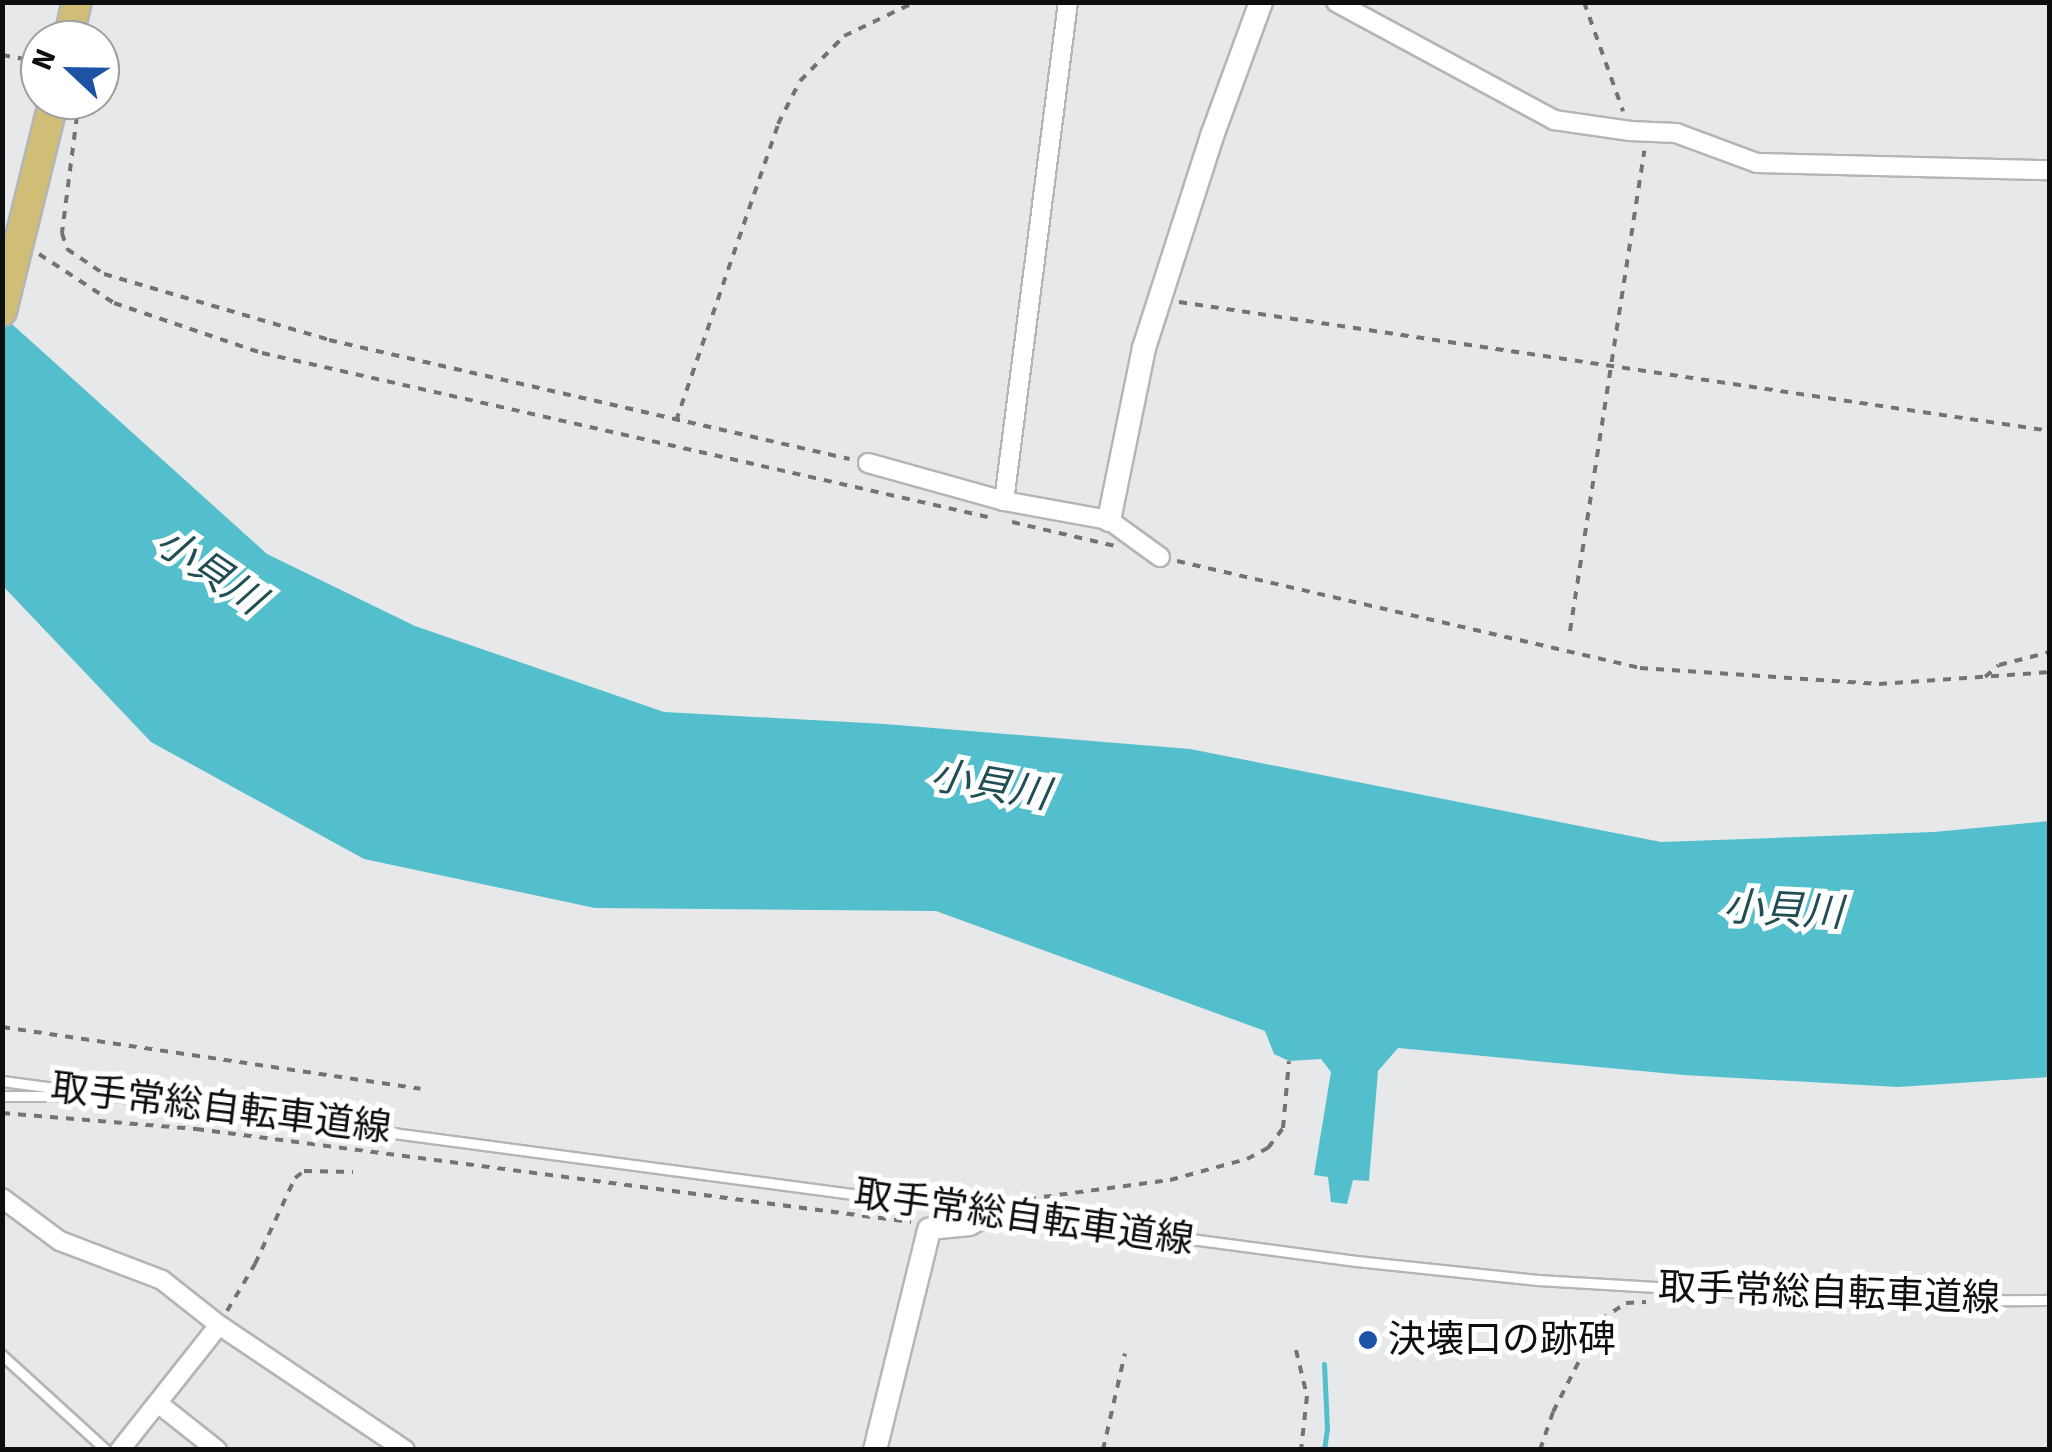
<!DOCTYPE html>
<html>
<head>
<meta charset="utf-8">
<style>
  body { margin:0 }
  #map { position:relative; width:2052px; height:1452px; overflow:hidden; background:#e6e8ea; font-family:Signika,"Noto Sans JP",sans-serif }
  div>[style] { position:absolute }
  .water>* { inset:0; background:#53bfcc }
  .stream>* { height:5px; margin:-2.5px; padding:0 2.5px; transform-origin:2.5px; border-radius:2.5px; background:#53bfcc }
  .path>* { height:4px; margin-top:-2px; transform-origin:0; background:repeating-linear-gradient(90deg,#717374 0 8px,transparent 0 16px) }
  .roads { filter:drop-shadow(2px 0 #b3b5b7) drop-shadow(-2px 0 #b3b5b7) drop-shadow(0 2px #b3b5b7) drop-shadow(0 -2px #b3b5b7) }
  .service>* { height:9px; margin:-4.5px; padding:0 4.5px; transform-origin:4.5px; border-radius:4.5px; background:#fff }
  .minor>* { height:18px; margin:-9px; padding:0 9px; transform-origin:9px; border-radius:9px; background:#fff }
  .tertiary>* { height:22px; margin:-11px; padding:0 11px; transform-origin:11px; border-radius:11px; background:#fff }
  .primary>* { height:28px; margin:-14px; padding:0 14px; transform-origin:14px; border-radius:14px; background:#d0be76 }
  .dots>* { width:28px; height:28px; translate:-50% -50%; box-sizing:border-box; border:5px solid #fff; border-radius:50% }
  span { translate:-50% -50%; white-space:nowrap; text-align:center; line-height:1.15; -webkit-text-stroke:10px #fff; paint-order:stroke }
  .street-label { font-size:38px; color:#0d0e0f }
  .poi-label { font-size:38px; color:#0d0e0f }
  .left { translate:0 -50%; text-align:left }
  .water-label { font-size:40px; color:#1f4e54; font-style:italic }
  .frame { position:absolute; inset:0; border:5px solid #0d0e0f; pointer-events:none }
  .north { position:absolute; left:20px; top:20px; width:100px; height:100px; box-sizing:border-box; background:#fff; border:2px solid #9e9f9f; border-radius:50%; rotate:292deg; font-size:28px; font-weight:700; line-height:40px; text-align:center; color:#0d0e0f }
  .north::after { content:''; display:block; margin:auto; width:35px; height:45px; background:#1c53a5; clip-path:polygon(50% 0,100% 100%,50% 72%,0 100%) }
</style>
</head>
<body>
<div id="map">
  <div class="water">
    <i style="clip-path:polygon(3px 316px,267px 554px,415px 626px,664px 712px,885px 724px,1190px 749px,1661px 842px,1934px 832px,2049px 821px,2049px 1077px,1898px 1087px,1684px 1075px,1398px 1048px,1378px 1071px,1369px 1181px,1353px 1180px,1347px 1204px,1331px 1202px,1328px 1177px,1314px 1175px,1331px 1072px,1321px 1059px,1289px 1061px,1274px 1054px,1265px 1031px,936px 911px,595px 908px,364px 859px,151px 742px,3px 586px)"></i>
  </div>
  <div class="stream">
    <i style="left:1324px;top:1450px;width:21px;rotate:-82deg"></i>
    <i style="left:1327px;top:1429px;width:65px;rotate:-92.6deg"></i>
  </div>
  <div class="path">
    <i style="left:1584px;top:2px;width:116px;rotate:70.3deg"></i>
    <i style="left:2px;top:55px;width:39px;rotate:10deg"></i>
    <i style="left:79px;top:100px;width:134px;rotate:97.3deg"></i>
    <i style="left:62px;top:233px;width:17px;rotate:73deg"></i>
    <i style="left:67px;top:249px;width:45px;rotate:34deg"></i>
    <i style="left:104px;top:274px;width:234px;rotate:16.3deg"></i>
    <i style="left:329px;top:340px;width:534px;rotate:12.87deg"></i>
    <i style="left:39px;top:254px;width:90px;rotate:33.2deg"></i>
    <i style="left:114px;top:303px;width:156px;rotate:18.7deg"></i>
    <i style="left:262px;top:353px;width:744px;rotate:12.73deg"></i>
    <i style="left:1179px;top:302px;width:881px;rotate:8.42deg"></i>
    <i style="left:676px;top:421px;width:314px;rotate:-71deg"></i>
    <i style="left:778px;top:124px;width:48px;rotate:-62.9deg"></i>
    <i style="left:800px;top:81px;width:63px;rotate:-45.6deg"></i>
    <i style="left:844px;top:36px;width:79px;rotate:-25.6deg"></i>
    <i style="left:1012px;top:522px;width:106px;rotate:13.1deg"></i>
    <i style="left:1177px;top:561px;width:475px;rotate:13deg"></i>
    <i style="left:1640px;top:668px;width:240px;rotate:3.8deg"></i>
    <i style="left:1879px;top:684px;width:171px;rotate:-4deg"></i>
    <i style="left:1570px;top:631px;width:486px;rotate:-81.2deg"></i>
    <i style="left:1985px;top:677px;width:18px;rotate:-41deg"></i>
    <i style="left:1999px;top:665px;width:53px;rotate:-14.3deg"></i>
    <i style="left:2px;top:1027px;width:423px;rotate:8.4deg"></i>
    <i style="left:2px;top:1113px;width:195px;rotate:4.7deg"></i>
    <i style="left:196px;top:1129px;width:721px;rotate:7.41deg"></i>
    <i style="left:1012px;top:1201px;width:159px;rotate:-7.6deg"></i>
    <i style="left:1170px;top:1180px;width:80px;rotate:-15.3deg"></i>
    <i style="left:1247px;top:1159px;width:24px;rotate:-28deg"></i>
    <i style="left:1268px;top:1148px;width:25px;rotate:-53deg"></i>
    <i style="left:1283px;top:1128px;width:67px;rotate:-84.9deg"></i>
    <i style="left:227px;top:1311px;width:55px;rotate:-59.2deg"></i>
    <i style="left:255px;top:1264px;width:95px;rotate:-65.1deg"></i>
    <i style="left:295px;top:1178px;width:11px;rotate:-38deg"></i>
    <i style="left:304px;top:1171px;width:49px;rotate:1.2deg"></i>
    <i style="left:1296px;top:1350px;width:47px;rotate:76.6deg"></i>
    <i style="left:1307px;top:1396px;width:54px;rotate:96.3deg"></i>
    <i style="left:1103px;top:1450px;width:99px;rotate:-77.2deg"></i>
    <i style="left:1540px;top:1450px;width:40px;rotate:-71.1deg"></i>
    <i style="left:1553px;top:1412px;width:103px;rotate:-62.9deg"></i>
    <i style="left:1600px;top:1320px;width:31px;rotate:-33deg"></i>
    <i style="left:1626px;top:1303px;width:20px;rotate:-3deg"></i>
  </div>
  <div class="roads">
    <div class="service">
      <i style="left:2px;top:1081px;width:1366px;rotate:7.57deg"></i>
      <i style="left:1356px;top:1261px;width:183px;rotate:6deg"></i>
      <i style="left:1538px;top:1280px;width:350px;rotate:3.4deg"></i>
      <i style="left:1887px;top:1301px;width:163px;rotate:-0.4deg"></i>
      <i style="left:2px;top:1096px;width:56px"></i>
      <i style="left:58px;top:1096px;width:11px;rotate:-52deg"></i>
      <i style="left:2px;top:1355px;width:141px;rotate:42.4deg"></i>
    </div>
    <div class="minor">
      <i style="left:1336px;top:2px;width:248px;rotate:28.4deg"></i>
      <i style="left:1554px;top:120px;width:77px;rotate:8.2deg"></i>
      <i style="left:1630px;top:131px;width:46px;rotate:2.5deg"></i>
      <i style="left:1676px;top:133px;width:86px;rotate:20.3deg"></i>
      <i style="left:1757px;top:163px;width:293px;rotate:1.4deg"></i>
      <i style="left:868px;top:463px;width:141px;rotate:15.6deg"></i>
      <i style="left:1004px;top:501px;width:107px;rotate:10.3deg"></i>
      <i style="left:1109px;top:520px;width:63px;rotate:36deg"></i>
      <i style="left:1004px;top:501px;width:503px;rotate:-82.69deg"></i>
      <i style="left:2px;top:1198px;width:72px;rotate:36.6deg"></i>
      <i style="left:60px;top:1241px;width:109px;rotate:20.9deg"></i>
      <i style="left:162px;top:1280px;width:73px;rotate:38.3deg"></i>
      <i style="left:219px;top:1325px;width:224px;rotate:33.9deg"></i>
      <i style="left:929px;top:1230px;width:41px;rotate:-5.6deg"></i>
      <i style="left:970px;top:1226px;width:25px;rotate:-29deg"></i>
      <i style="left:159px;top:1404px;width:74px;rotate:38.4deg"></i>
      <i style="left:120px;top:1450px;width:159px;rotate:-51.6deg"></i>
    </div>
    <div class="tertiary">
      <i style="left:1109px;top:520px;width:176px;rotate:-78.5deg"></i>
      <i style="left:1144px;top:348px;width:223px;rotate:-72.2deg"></i>
      <i style="left:1212px;top:136px;width:143px;rotate:-69.9deg"></i>
      <i style="left:875px;top:1450px;width:227px;rotate:-76.2deg"></i>
    </div>
    <div class="primary">
      <i style="left:68px;top:40px;width:39px;rotate:-77deg"></i>
      <i style="left:2px;top:311px;width:217px;rotate:-76.2deg"></i>
    </div>
  </div>
  <div class="dots">
    <i style="left:1368px;top:1340px;background:#1c53a5"></i>
  </div>
  <div class="street-label">
    <span style="left:221px;top:1108px;rotate:7deg">取手常総自転車道線</span>
    <span style="left:1024px;top:1217px;rotate:8deg">取手常総自転車道線</span>
    <span style="left:1829px;top:1293px;rotate:2deg">取手常総自転車道線</span>
  </div>
  <div class="poi-label">
    <span class="left" style="left:1388px;top:1340px">決壊口の跡碑</span>
  </div>
  <div class="water-label">
    <span style="left:210px;top:571px;rotate:34deg">小貝川</span>
    <span style="left:990px;top:785px;rotate:10deg">小貝川</span>
    <span style="left:1783px;top:910px;rotate:3deg">小貝川</span>
  </div>
  <div class="frame"></div>
  <div class="north">N</div>
</div>
</body>
</html>
